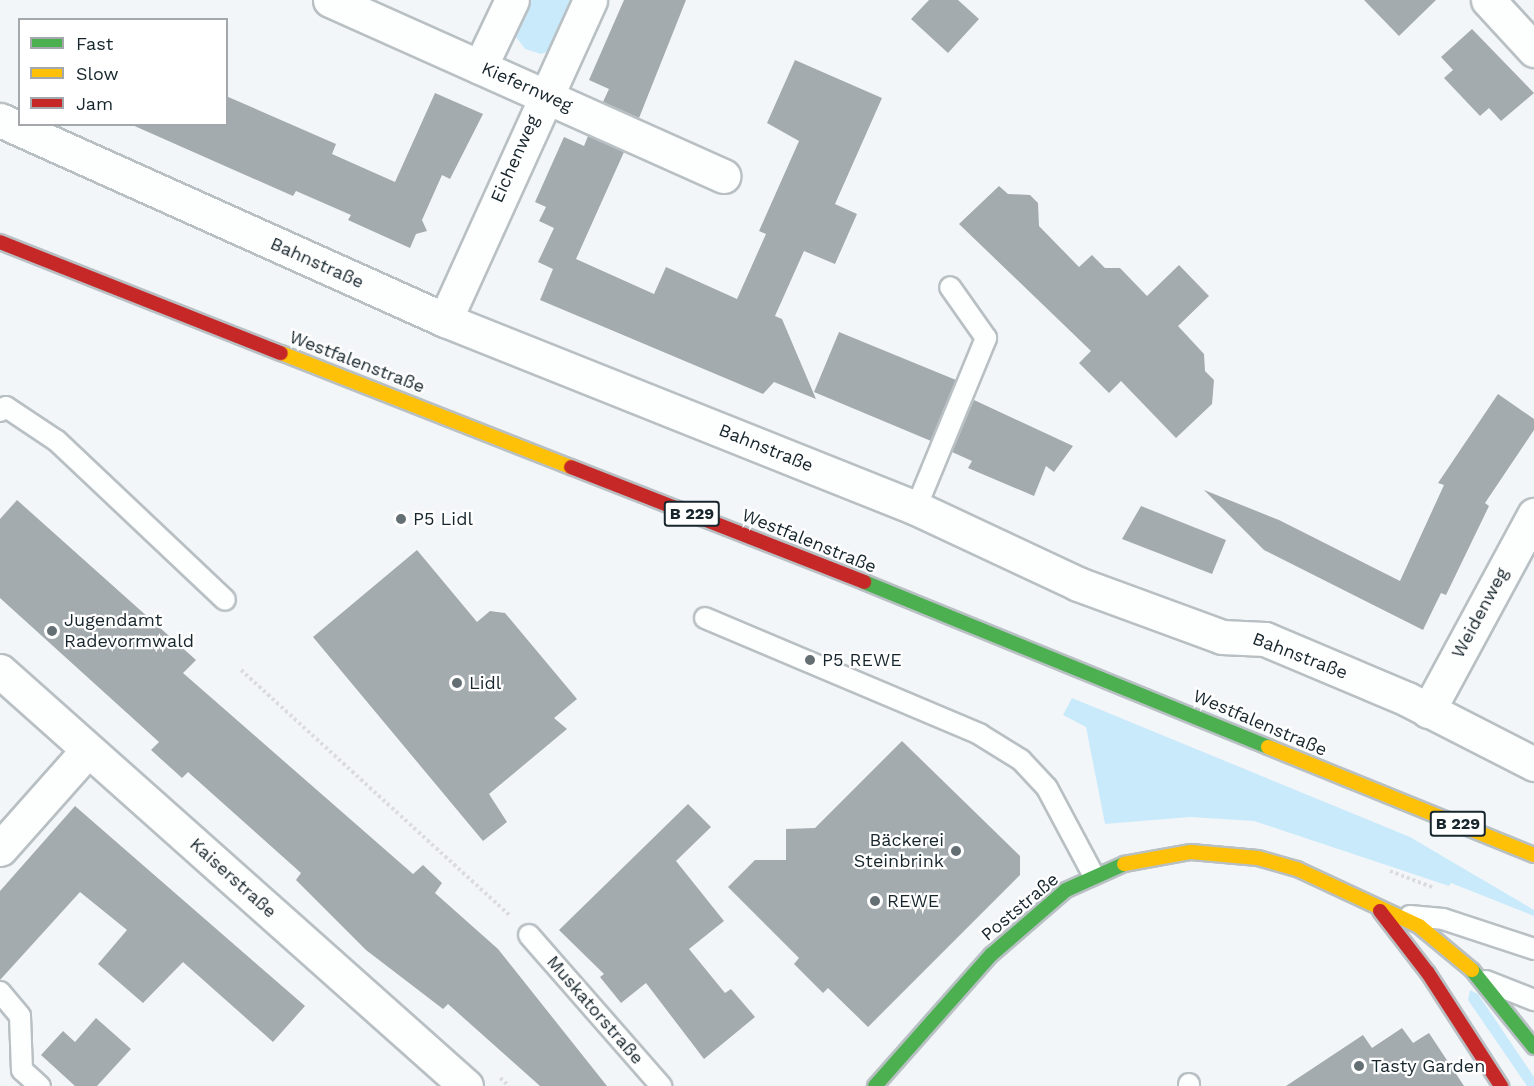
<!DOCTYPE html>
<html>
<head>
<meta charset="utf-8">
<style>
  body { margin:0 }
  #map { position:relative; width:1534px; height:1086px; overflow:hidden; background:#f3f6f8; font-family:"Work Sans",sans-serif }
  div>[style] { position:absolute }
  .green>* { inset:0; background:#c9eafb }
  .building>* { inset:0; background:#a3abaf }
  .path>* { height:4px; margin-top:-2px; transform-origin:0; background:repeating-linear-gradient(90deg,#dadcde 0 3px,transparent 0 6px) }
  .roads { filter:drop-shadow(2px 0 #b8c0c4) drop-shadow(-2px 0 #b8c0c4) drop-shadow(0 2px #b8c0c4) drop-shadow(0 -2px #b8c0c4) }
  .lane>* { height:20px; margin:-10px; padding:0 10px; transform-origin:10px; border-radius:10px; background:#fdfefe }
  .street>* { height:33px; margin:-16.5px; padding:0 16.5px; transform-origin:16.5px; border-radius:16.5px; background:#fdfefe }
  .fast>* { height:14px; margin:-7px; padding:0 7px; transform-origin:7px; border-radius:7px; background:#4caf50 }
  .slow>* { height:14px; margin:-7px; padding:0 7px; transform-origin:7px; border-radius:7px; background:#ffc107 }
  .jam>* { height:14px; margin:-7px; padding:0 7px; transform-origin:7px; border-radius:7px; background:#c62828 }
  .dots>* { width:16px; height:16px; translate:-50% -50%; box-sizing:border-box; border:3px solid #fff; border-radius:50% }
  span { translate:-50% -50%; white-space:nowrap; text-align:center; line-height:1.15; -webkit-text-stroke:4.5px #fff; paint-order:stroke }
  .shield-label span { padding:2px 4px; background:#fff; border:2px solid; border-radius:4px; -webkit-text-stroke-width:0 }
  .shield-label { font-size:16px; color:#17262d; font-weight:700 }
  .street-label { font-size:18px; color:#17262d }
  .poi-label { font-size:18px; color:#17262d }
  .left { translate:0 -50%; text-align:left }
  .right { translate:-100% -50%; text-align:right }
  .legend { position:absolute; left:18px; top:18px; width:210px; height:108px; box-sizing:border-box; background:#fff; border:2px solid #a2a8ab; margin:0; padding:8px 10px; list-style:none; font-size:18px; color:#17262d }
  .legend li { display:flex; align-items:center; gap:12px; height:30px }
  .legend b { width:30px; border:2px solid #a2a8ab }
</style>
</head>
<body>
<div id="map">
  <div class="green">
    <i style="clip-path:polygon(521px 0,581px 0,555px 49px,541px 54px,525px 49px,513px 33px)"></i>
    <i style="clip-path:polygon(1072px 698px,1410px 837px,1534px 910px,1534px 916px,1451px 883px,1449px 886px,1254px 821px,1190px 817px,1105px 824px,1086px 727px,1063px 715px)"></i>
    <i style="clip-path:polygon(1470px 990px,1478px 994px,1534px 1077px,1534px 1086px,1527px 1086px,1468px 1000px)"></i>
  </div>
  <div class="building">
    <i style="clip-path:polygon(624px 0,686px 0,639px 118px,603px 102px,609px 89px,589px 80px)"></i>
    <i style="clip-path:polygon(929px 0,958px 0,979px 19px,948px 53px,911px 19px)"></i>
    <i style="clip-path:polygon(1364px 0,1436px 0,1399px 36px)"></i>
    <i style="clip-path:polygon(1472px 29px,1534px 93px,1501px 121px,1489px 108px,1480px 116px,1444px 78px,1453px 70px,1441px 57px)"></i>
    <i style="clip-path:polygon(795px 60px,882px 98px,835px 204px,857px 214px,835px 264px,804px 251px,775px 316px,782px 319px,816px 399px,774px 382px,763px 394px,540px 300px,553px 269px,538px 262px,554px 228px,539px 221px,546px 207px,535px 202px,564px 137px,584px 146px,588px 136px,624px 152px,576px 259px,654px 294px,666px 267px,737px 299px,766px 234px,759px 231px,799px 141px,767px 123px)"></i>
    <i style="clip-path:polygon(435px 93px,483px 114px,450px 179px,442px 175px,422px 220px,427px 231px,416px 234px,410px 248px,348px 220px,351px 215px,296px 191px,293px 196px,130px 124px,226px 124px,226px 96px,336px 144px,332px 154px,395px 182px)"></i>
    <i style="clip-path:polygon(999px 186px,1008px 194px,1030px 195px,1038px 203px,1039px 226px,1079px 267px,1092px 255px,1105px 268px,1120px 268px,1147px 296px,1179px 265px,1209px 296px,1178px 326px,1204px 354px,1205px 371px,1214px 380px,1212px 404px,1176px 438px,1121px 381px,1109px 393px,1079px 363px,1091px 351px,959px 224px)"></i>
    <i style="clip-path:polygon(839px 332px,956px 380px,931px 441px,814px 392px)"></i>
    <i style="clip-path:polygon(1498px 394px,1534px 419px,1534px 430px,1485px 503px,1489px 506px,1446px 595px,1441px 593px,1423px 630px,1264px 550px,1204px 490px,1279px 520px,1400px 581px,1444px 485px,1438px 483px)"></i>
    <i style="clip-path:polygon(974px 400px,1073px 446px,1054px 472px,1046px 466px,1034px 496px,968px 468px,972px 461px,952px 452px)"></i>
    <i style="clip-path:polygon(17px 500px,196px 660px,183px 673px,413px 874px,423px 865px,442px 883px,435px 893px,498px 949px,607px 1086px,540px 1086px,448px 1004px,443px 1009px,366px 950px,296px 880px,301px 873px,188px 772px,182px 778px,151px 750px,159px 742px,0 598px,0 519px)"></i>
    <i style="clip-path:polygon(1141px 506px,1226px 540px,1212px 574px,1122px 539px)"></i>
    <i style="clip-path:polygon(417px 550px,477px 622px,490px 611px,505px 613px,577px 699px,554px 718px,567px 729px,489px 794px,507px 822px,483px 841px,313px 637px)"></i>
    <i style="clip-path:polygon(902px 741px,1020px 856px,1020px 875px,868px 1027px,828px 988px,823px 993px,794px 964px,799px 958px,728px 887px,755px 860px,786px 860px,786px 829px,815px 828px)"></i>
    <i style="clip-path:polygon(688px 804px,711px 827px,676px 861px,724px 921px,689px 949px,725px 993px,731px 989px,755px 1017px,704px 1059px,646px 983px,621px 1003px,600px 977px,604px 974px,559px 930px)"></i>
    <i style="clip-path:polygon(75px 806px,305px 1006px,273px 1042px,183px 962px,143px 1003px,98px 964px,127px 930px,80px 892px,0 980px,0 891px)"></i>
    <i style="clip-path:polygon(96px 1018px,131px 1049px,97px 1086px,75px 1086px,41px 1055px,63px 1031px,75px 1042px)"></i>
    <i style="clip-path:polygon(1402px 1028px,1413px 1043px,1429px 1033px,1464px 1086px,1286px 1086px,1363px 1035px,1372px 1048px)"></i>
  </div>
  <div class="path">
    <i style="left:241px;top:670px;width:365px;rotate:42.4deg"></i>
    <i style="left:1390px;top:871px;width:47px;rotate:21.1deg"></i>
    <i style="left:500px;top:1078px;width:12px;rotate:42deg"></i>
  </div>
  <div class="roads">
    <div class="lane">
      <i style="left:0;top:411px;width:7px;rotate:-34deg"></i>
      <i style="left:6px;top:407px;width:61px;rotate:33.7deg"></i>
      <i style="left:57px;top:441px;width:231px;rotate:43.4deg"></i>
      <i style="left:916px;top:508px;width:184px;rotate:-67.6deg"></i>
      <i style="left:986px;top:338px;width:62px;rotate:-125.2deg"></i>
      <i style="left:705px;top:618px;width:298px;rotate:22.9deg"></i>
      <i style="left:979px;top:734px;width:49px;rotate:31.8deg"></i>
      <i style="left:1021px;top:760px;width:38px;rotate:47deg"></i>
      <i style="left:1047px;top:788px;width:98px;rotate:61.9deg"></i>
      <i style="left:1410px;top:916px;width:33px;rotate:5deg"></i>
      <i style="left:1443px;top:919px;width:96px;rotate:18.2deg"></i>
      <i style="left:529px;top:935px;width:201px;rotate:48.8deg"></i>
      <i style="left:1486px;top:981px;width:52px;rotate:21.6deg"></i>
      <i style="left:0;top:992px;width:31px;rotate:50deg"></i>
      <i style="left:20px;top:1016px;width:54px;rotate:87.9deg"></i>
      <i style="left:22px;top:1070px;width:24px;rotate:42deg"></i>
      <i style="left:1189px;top:1084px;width:2px;rotate:90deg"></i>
    </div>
    <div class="street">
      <i style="left:330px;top:0;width:431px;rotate:24.1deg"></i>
      <i style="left:1488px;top:0;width:68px;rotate:47.4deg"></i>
      <i style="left:480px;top:67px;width:74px;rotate:-64.5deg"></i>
      <i style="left:0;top:120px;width:488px;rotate:24.2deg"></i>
      <i style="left:445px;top:320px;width:507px;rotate:21.76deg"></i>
      <i style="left:916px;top:508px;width:179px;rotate:25.1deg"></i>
      <i style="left:1078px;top:584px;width:153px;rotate:20.2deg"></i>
      <i style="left:1222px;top:637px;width:43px;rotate:2.7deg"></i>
      <i style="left:1265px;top:639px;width:154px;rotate:22.9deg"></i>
      <i style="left:1407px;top:699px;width:143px;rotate:27.1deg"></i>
      <i style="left:445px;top:320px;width:351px;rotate:-65.6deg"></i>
      <i style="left:0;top:671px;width:624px;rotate:41.69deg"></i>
      <i style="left:1428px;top:711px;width:223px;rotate:-61.6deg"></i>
      <i style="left:0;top:849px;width:132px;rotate:-48.4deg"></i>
    </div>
    <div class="fast">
      <i style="left:864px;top:582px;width:436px;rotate:22.2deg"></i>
      <i style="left:1472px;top:970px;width:99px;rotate:51.2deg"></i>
      <i style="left:875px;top:1086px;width:175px;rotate:-48.5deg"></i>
      <i style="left:991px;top:955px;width:99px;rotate:-40.9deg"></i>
      <i style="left:1066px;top:890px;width:64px;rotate:-24.1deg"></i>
    </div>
    <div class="slow">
      <i style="left:281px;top:353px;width:312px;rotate:21.5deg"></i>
      <i style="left:1268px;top:747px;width:287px;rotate:22.1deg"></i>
      <i style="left:1124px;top:864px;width:68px;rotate:-10.2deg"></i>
      <i style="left:1191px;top:852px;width:67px;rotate:5.1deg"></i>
      <i style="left:1258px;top:858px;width:41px;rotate:15.8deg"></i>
      <i style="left:1297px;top:869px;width:135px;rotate:25deg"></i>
      <i style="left:1419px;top:926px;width:69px;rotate:39.7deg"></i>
    </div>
    <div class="jam">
      <i style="left:0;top:242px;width:302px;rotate:21.6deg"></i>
      <i style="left:571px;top:467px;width:315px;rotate:21.4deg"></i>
      <i style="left:1380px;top:911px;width:78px;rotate:52.3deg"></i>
      <i style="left:1428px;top:973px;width:135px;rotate:57.1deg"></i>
    </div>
  </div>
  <div class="dots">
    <i style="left:401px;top:519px;background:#646f74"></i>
    <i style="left:52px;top:631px;background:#646f74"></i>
    <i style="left:810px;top:660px;background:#646f74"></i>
    <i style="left:457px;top:683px;background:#646f74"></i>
    <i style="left:956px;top:851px;background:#646f74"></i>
    <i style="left:875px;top:901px;background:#646f74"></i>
    <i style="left:1359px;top:1066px;background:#646f74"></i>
  </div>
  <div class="shield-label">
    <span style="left:692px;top:514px">B 229</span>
    <span style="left:1458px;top:824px">B 229</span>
  </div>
  <div class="street-label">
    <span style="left:527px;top:87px;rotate:24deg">Kiefernweg</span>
    <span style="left:515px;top:159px;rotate:-66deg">Eichenweg</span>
    <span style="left:317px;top:263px;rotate:24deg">Bahnstraße</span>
    <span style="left:357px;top:362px;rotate:21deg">Westfalenstraße</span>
    <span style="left:766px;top:448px;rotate:22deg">Bahnstraße</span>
    <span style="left:809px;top:541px;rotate:22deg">Westfalenstraße</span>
    <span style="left:1480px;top:613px;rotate:-62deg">Weidenweg</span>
    <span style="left:1300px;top:656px;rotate:21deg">Bahnstraße</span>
    <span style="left:1260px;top:723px;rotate:23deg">Westfalenstraße</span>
    <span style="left:233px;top:878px;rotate:42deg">Kaiserstraße</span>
    <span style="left:1020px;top:907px;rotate:-40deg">Poststraße</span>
    <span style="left:595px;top:1010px;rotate:49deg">Muskatorstraße</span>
  </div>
  <div class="poi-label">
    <span class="left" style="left:413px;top:519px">P5 Lidl</span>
    <span class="left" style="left:64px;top:631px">Jugendamt<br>Radevormwald</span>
    <span class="left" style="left:822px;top:660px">P5 REWE</span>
    <span class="left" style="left:469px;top:683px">Lidl</span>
    <span class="right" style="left:944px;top:851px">Bäckerei<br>Steinbrink</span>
    <span class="left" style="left:887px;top:901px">REWE</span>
    <span class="left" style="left:1371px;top:1066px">Tasty Garden</span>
  </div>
  <ul class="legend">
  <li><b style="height:8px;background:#4caf50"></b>Fast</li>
  <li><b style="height:8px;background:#ffc107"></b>Slow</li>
  <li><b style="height:8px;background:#c62828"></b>Jam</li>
  </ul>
</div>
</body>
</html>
